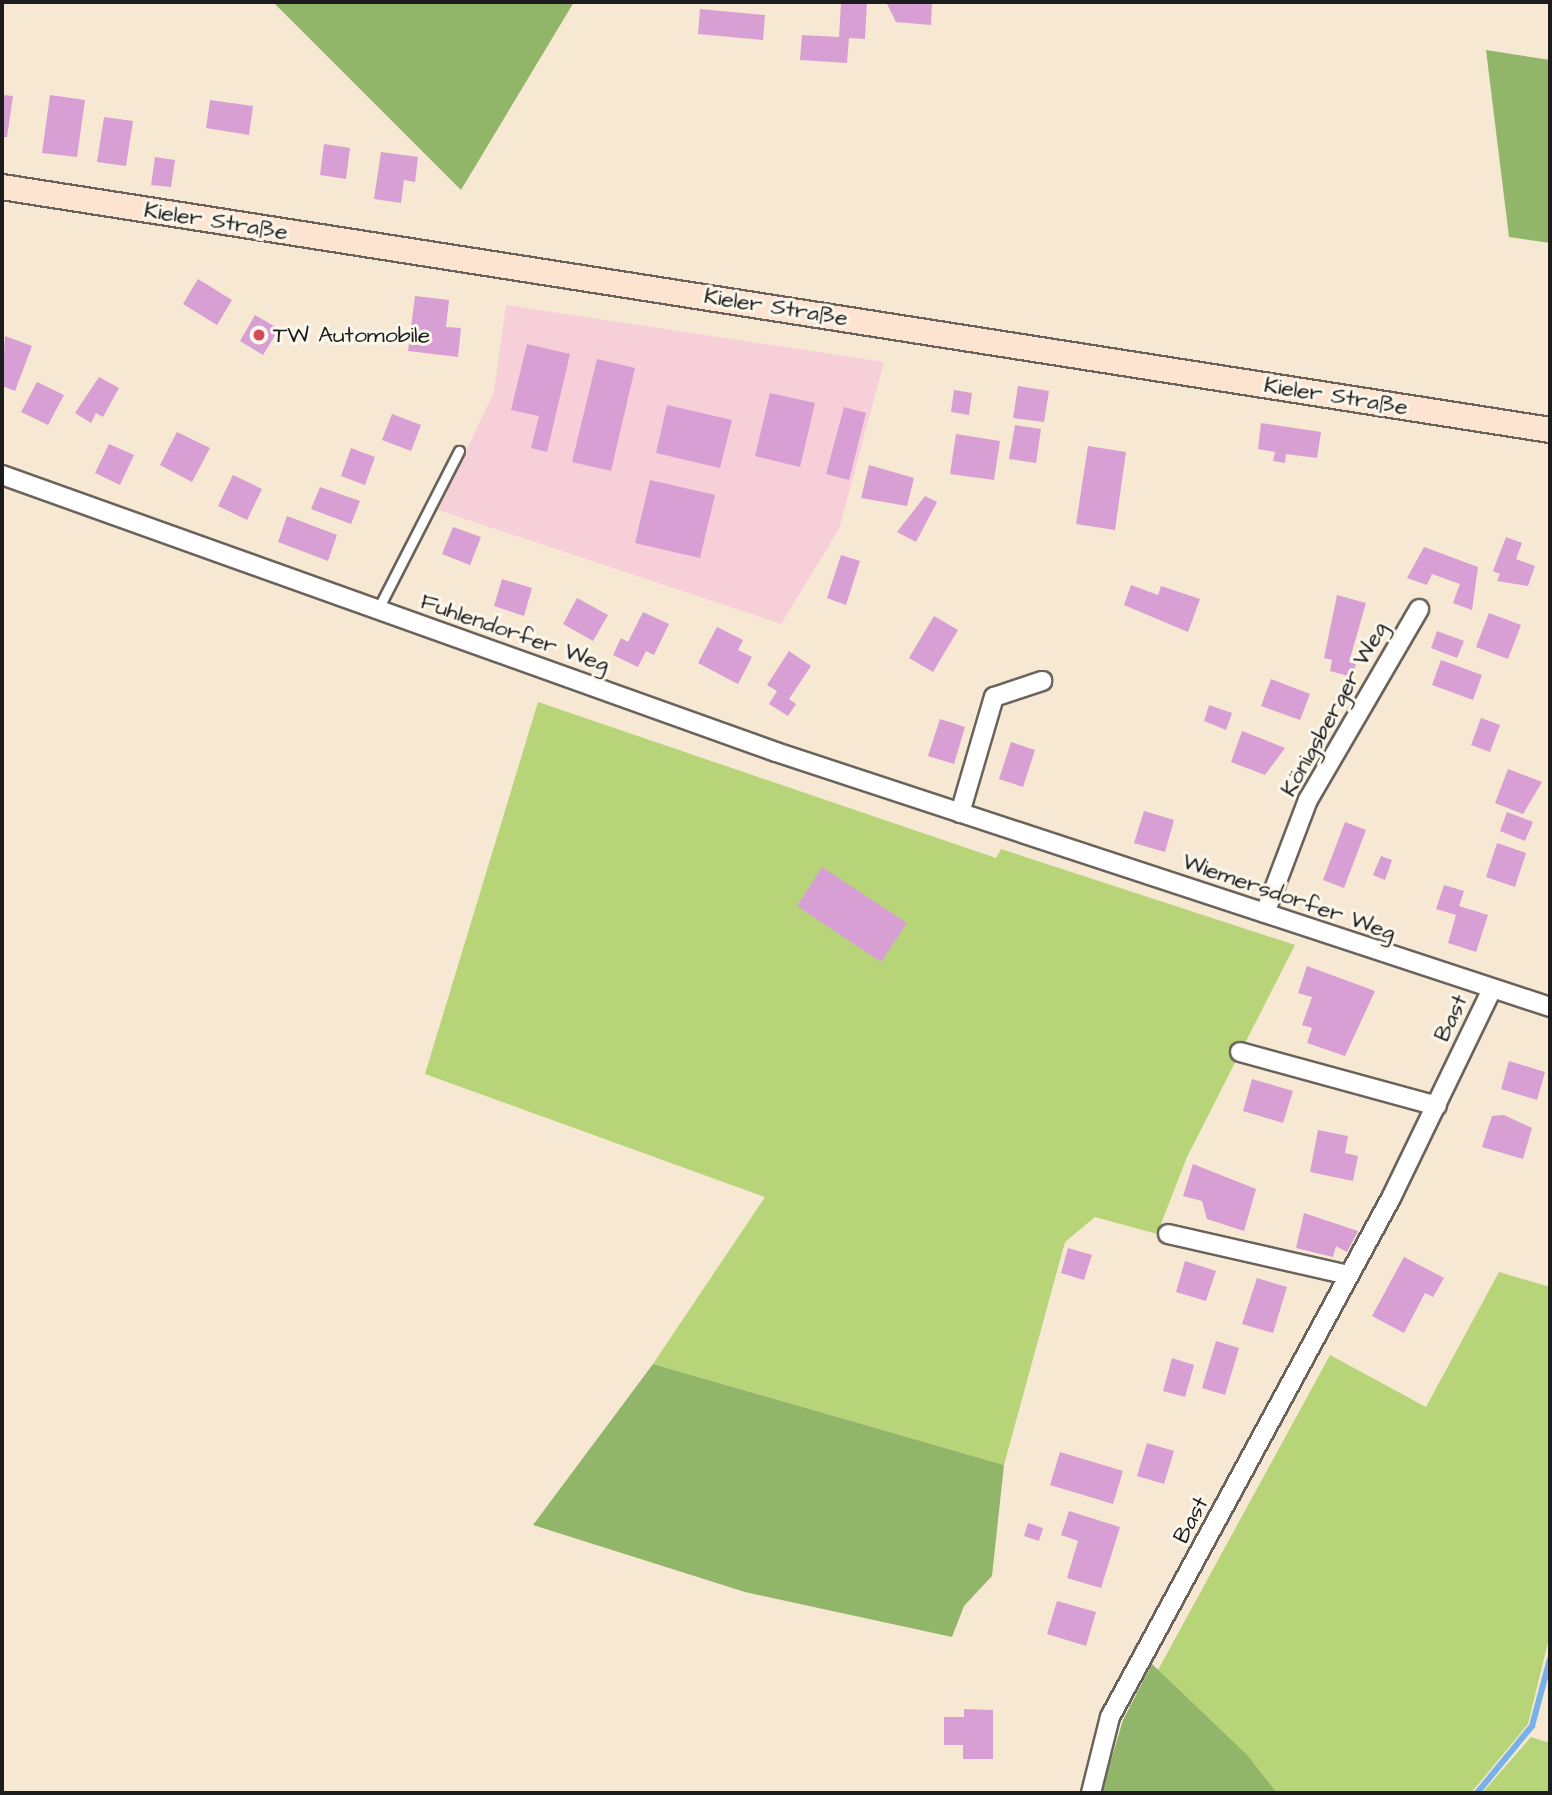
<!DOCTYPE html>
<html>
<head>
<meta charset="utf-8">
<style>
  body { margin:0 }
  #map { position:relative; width:1552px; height:1795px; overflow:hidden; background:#f7e8d3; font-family:"Architects Daughter",sans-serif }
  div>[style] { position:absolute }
  .built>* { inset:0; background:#f6cfd9 }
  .green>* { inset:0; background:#b8d479 }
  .forest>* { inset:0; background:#92b669 }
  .stream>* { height:6px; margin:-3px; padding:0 3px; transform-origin:3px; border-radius:3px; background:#77b1e8 }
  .building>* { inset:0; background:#d79fd3 }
  .roads { filter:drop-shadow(2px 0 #69635c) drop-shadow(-2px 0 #69635c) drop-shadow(0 2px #69635c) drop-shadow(0 -2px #69635c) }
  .lane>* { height:9px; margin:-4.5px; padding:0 4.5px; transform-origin:4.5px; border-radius:4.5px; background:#fff }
  .street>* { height:18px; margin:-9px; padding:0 9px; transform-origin:9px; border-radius:9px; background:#fff }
  .secondary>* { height:24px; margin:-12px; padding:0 12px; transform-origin:12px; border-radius:12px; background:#fde4d1 }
  .dots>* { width:19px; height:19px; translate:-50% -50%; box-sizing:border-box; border:4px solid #fbf7ec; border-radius:50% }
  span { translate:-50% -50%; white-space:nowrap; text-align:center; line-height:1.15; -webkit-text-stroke:6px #fbf7ec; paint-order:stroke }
  .street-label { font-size:23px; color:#1c1c1c }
  .poi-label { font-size:23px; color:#1c1c1c }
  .left { translate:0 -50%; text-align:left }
  .frame { position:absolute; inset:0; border:4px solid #1c1c1c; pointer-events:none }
</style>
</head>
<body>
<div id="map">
  <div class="built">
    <i style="clip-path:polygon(506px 305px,884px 362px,839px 529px,781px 624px,438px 510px,494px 392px)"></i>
  </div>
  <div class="green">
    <i style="clip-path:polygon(538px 702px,996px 858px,1001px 849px,1295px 945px,1187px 1157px,1157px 1234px,1095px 1217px,1065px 1242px,1004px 1465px,653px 1364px,765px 1197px,425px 1074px)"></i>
    <i style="clip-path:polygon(1499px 1272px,1550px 1287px,1550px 1634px,1528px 1724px,1471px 1793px,1277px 1793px,1158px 1670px,1330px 1355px,1426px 1407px)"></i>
    <i style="clip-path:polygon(1531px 1737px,1550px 1743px,1550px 1793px,1482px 1793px)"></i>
  </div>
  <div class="forest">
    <i style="clip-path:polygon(273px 2px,574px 2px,461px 190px)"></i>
    <i style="clip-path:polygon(1486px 50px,1550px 60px,1550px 243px,1509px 237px)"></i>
    <i style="clip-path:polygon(653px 1364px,1004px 1465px,992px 1576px,964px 1606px,952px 1637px,745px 1592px,533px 1525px)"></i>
    <i style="clip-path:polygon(1152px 1664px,1247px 1755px,1277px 1793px,1101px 1793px,1123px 1720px)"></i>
  </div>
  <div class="stream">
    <i style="left:1477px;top:1793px;width:87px;rotate:-50.6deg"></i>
    <i style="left:1532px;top:1726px;width:69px;rotate:-75deg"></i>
  </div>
  <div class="building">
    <i style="clip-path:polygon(841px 2px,867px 2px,865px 39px,849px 38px,847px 63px,800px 60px,802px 35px,839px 37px)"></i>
    <i style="clip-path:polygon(886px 2px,932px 2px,931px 25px,896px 22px)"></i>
    <i style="clip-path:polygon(700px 9px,765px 15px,763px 40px,698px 34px)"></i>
    <i style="clip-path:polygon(2px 95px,13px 96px,7px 137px,2px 137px)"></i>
    <i style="clip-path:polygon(50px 95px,85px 100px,77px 157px,42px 153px)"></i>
    <i style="clip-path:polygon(210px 100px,253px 106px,249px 135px,206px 128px)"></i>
    <i style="clip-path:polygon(104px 117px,133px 121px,126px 166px,97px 162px)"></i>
    <i style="clip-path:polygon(324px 144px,350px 148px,346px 179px,320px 175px)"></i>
    <i style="clip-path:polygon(381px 152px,418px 157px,415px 182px,404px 180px,401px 203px,374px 199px)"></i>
    <i style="clip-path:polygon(155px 157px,175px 160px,171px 187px,151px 185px)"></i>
    <i style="clip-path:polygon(198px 279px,232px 300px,217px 325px,183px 304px)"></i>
    <i style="clip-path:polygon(415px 296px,449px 300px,446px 327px,461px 328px,458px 357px,408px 351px)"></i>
    <i style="clip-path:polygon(255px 315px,279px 329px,263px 355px,240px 341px)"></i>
    <i style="clip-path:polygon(5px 336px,32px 346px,15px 391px,2px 386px)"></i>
    <i style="clip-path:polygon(527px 344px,570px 354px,547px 452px,531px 448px,539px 416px,511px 410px)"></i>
    <i style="clip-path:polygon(597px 359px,635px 368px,611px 471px,572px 462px)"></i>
    <i style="clip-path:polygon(99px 377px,119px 388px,103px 417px,96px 413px,91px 423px,75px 413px)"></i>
    <i style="clip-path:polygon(37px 382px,64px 395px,48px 425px,21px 412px)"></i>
    <i style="clip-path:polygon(1018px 386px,1049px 391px,1044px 422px,1013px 418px)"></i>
    <i style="clip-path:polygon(954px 390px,972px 393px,969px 415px,951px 412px)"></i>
    <i style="clip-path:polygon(770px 393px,815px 403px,800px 467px,755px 456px)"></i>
    <i style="clip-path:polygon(667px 405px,732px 420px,720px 468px,656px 453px)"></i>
    <i style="clip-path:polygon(844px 407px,866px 413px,849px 480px,826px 474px)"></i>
    <i style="clip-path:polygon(392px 414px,421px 425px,411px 451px,382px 440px)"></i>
    <i style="clip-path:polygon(1261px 423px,1321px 432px,1317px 458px,1286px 454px,1285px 463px,1273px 461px,1275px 452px,1258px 449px)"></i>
    <i style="clip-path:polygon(1015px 425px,1041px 429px,1036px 463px,1009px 459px)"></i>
    <i style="clip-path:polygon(177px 432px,210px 448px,192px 482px,160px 465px)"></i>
    <i style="clip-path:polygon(956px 434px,1000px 441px,994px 480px,950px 474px)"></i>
    <i style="clip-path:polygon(109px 444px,134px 455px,120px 485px,95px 473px)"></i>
    <i style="clip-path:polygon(1088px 446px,1126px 452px,1115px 530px,1076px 524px)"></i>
    <i style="clip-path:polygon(351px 448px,375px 457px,365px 485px,341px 476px)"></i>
    <i style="clip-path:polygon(869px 465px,914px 478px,907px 506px,861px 498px)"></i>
    <i style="clip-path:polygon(233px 475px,262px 489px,247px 520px,218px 506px)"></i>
    <i style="clip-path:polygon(650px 480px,715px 495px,700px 558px,635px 543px)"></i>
    <i style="clip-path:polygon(320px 487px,360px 501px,351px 524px,311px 509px)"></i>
    <i style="clip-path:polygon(925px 496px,937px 502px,916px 542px,897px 532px)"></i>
    <i style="clip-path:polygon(287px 516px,337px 535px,328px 561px,278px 542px)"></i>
    <i style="clip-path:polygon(453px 527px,481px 537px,470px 565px,442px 554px)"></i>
    <i style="clip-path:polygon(1506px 537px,1522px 543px,1516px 559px,1535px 566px,1528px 586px,1497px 581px,1500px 574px,1493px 571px)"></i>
    <i style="clip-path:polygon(1424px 547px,1478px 567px,1472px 610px,1453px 603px,1460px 584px,1432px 574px,1427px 585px,1407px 578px)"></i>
    <i style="clip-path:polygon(841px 555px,860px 561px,846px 605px,827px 598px)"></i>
    <i style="clip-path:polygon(502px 579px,532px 588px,524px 616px,494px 606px)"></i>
    <i style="clip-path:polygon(1131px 585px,1158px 595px,1161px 586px,1200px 599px,1188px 632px,1124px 605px)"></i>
    <i style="clip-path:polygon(1337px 595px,1366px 603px,1349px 662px,1356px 664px,1352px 677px,1330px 671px,1332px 660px,1324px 658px)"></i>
    <i style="clip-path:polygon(577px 598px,608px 615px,593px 641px,563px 624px)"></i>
    <i style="clip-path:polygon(643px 612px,669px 624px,654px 655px,646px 651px,638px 667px,613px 655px,621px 638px,628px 642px)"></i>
    <i style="clip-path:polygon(1489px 613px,1521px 625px,1508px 659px,1476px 647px)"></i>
    <i style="clip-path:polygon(934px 616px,958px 630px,933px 672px,909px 658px)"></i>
    <i style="clip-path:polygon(717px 627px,743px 640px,738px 650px,752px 657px,738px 684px,698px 663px)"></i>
    <i style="clip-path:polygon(1437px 631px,1464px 641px,1457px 658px,1431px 648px)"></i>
    <i style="clip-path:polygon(789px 651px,811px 666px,789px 699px,796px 704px,788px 716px,769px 704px,777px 691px,767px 685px)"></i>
    <i style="clip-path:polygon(1441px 660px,1482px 675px,1473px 700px,1432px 685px)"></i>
    <i style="clip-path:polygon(1271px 679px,1310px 694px,1300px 720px,1261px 706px)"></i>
    <i style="clip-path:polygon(1209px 705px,1232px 713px,1226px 730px,1204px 721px)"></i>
    <i style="clip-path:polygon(1481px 718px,1500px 725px,1490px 752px,1471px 745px)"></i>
    <i style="clip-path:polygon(940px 719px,965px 727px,954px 764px,928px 756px)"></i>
    <i style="clip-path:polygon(1242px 731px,1285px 748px,1265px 775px,1231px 762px)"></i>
    <i style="clip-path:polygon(1011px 742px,1035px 750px,1023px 787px,999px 779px)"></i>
    <i style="clip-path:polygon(1508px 769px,1542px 782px,1523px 814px,1495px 803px)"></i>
    <i style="clip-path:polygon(1144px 811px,1174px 820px,1165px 852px,1134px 843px)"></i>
    <i style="clip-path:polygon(1507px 812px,1533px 822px,1525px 841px,1500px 831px)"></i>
    <i style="clip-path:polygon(1345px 822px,1366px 830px,1344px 888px,1323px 880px)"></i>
    <i style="clip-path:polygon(1497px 843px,1526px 853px,1515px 887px,1486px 877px)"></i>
    <i style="clip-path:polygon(1381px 856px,1392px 860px,1385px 880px,1373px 875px)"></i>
    <i style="clip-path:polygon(822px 867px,907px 923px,881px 962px,797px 906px)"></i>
    <i style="clip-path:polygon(1444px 885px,1464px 891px,1459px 906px,1488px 915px,1476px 952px,1448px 943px,1456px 915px,1436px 909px)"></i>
    <i style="clip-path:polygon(1307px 966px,1375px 991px,1345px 1056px,1307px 1043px,1312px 1028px,1302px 1025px,1312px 997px,1298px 993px)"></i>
    <i style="clip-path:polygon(1509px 1061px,1545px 1072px,1537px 1100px,1501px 1089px)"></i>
    <i style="clip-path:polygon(1252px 1079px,1293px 1091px,1283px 1123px,1243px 1111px)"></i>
    <i style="clip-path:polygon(1504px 1115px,1532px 1128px,1523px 1159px,1482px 1147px,1492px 1116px)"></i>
    <i style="clip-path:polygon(1318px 1130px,1348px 1136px,1345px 1153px,1358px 1156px,1353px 1181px,1310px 1172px)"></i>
    <i style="clip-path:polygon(1193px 1164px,1256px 1189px,1244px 1231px,1207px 1219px,1202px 1201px,1183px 1196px)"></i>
    <i style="clip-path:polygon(1304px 1213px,1358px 1231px,1347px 1252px,1336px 1246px,1333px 1257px,1296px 1248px)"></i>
    <i style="clip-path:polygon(1068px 1248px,1092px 1255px,1084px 1280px,1061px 1273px)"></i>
    <i style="clip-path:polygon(1404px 1257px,1444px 1278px,1433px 1297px,1425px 1293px,1404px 1333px,1372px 1316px)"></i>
    <i style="clip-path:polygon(1185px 1261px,1216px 1271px,1206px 1301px,1176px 1292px)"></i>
    <i style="clip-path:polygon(1257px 1278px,1287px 1287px,1273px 1333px,1242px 1324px)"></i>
    <i style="clip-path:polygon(1216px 1341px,1239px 1348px,1225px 1395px,1202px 1388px)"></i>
    <i style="clip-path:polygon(1172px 1358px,1194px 1365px,1185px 1397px,1163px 1391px)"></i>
    <i style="clip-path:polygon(1147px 1443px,1174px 1451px,1164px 1484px,1137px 1476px)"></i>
    <i style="clip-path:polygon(1060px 1452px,1123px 1471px,1113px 1504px,1050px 1485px)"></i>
    <i style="clip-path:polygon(1069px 1511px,1120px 1527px,1101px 1588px,1067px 1578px,1078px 1541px,1061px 1535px)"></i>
    <i style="clip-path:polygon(1028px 1523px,1043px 1528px,1039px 1541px,1024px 1536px)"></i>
    <i style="clip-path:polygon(1057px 1601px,1096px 1612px,1086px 1646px,1047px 1634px)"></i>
    <i style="clip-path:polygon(964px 1709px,993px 1710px,993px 1759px,963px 1759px,963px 1745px,944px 1745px,944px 1717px,964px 1717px)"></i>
  </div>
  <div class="roads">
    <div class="lane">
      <i style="left:377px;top:611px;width:180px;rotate:-62.9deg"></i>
    </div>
    <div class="street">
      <i style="left:2px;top:475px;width:822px;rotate:19.69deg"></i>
      <i style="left:776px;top:752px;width:815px;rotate:18.23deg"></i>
      <i style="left:960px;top:813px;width:121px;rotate:-73.7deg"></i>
      <i style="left:994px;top:697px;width:51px;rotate:-18.4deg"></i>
      <i style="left:1265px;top:913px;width:121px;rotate:-69.2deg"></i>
      <i style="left:1308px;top:800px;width:221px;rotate:-59.8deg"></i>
      <i style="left:1240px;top:1052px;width:204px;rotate:15.3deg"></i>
      <i style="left:1168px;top:1234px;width:185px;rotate:12.8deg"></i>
      <i style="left:1091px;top:1793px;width:78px;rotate:-76deg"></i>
      <i style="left:1110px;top:1717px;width:592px;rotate:-61.57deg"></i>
      <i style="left:1392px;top:1196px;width:230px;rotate:-64.2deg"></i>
    </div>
    <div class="secondary">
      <i style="left:2px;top:187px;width:1567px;rotate:8.92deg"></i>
    </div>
  </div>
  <div class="dots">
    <i style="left:259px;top:335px;background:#d1495b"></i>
  </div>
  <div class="street-label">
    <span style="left:216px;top:221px;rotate:9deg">Kieler Straße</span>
    <span style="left:776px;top:307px;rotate:9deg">Kieler Straße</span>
    <span style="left:1336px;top:396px;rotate:9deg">Kieler Straße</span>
    <span style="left:515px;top:633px;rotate:19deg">Fuhlendorfer Weg</span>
    <span style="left:1334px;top:709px;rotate:-61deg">Königsberger Weg</span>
    <span style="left:1289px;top:897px;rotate:19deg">Wiemersdorfer Weg</span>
    <span style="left:1451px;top:1018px;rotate:-65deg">Bast</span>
    <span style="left:1191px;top:1520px;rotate:-62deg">Bast</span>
  </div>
  <div class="poi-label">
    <span class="left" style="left:273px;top:335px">TW Automobile</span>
  </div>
  <div class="frame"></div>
</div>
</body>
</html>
